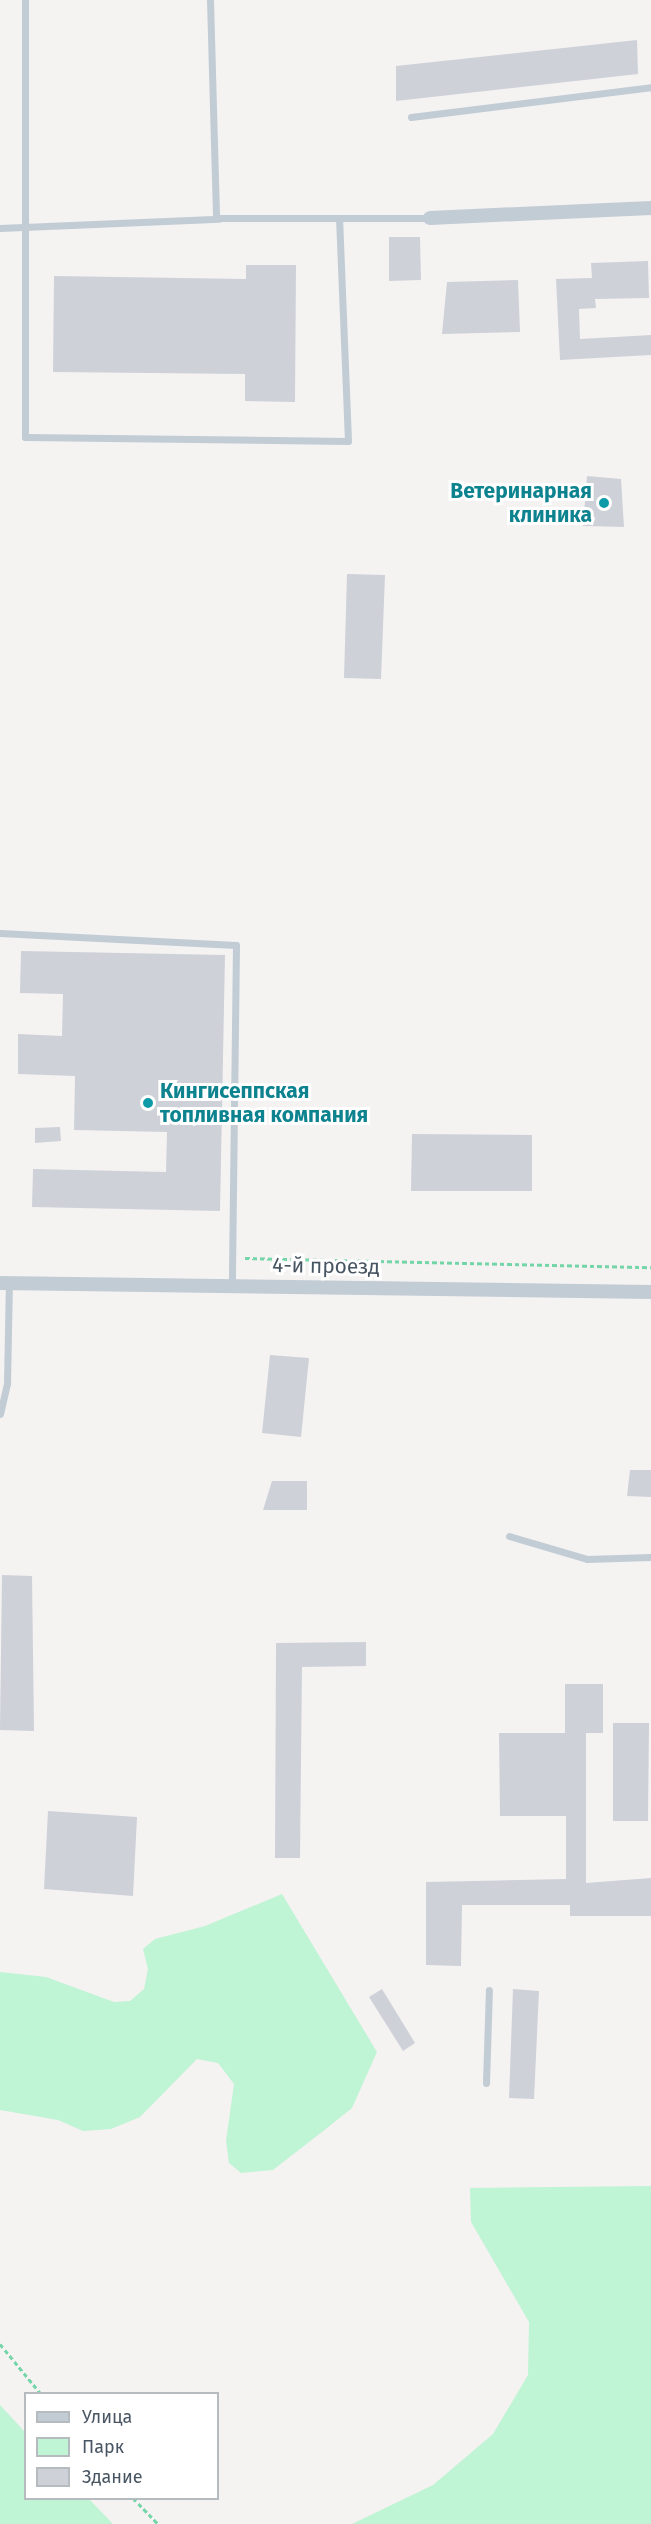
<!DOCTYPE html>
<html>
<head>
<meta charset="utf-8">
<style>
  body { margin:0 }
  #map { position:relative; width:651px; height:2524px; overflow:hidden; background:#f5f2f2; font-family:"Fira Sans",sans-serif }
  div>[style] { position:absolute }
  .green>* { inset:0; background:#bff4d5 }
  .building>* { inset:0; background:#ced1d8 }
  .path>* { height:3px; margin-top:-1.5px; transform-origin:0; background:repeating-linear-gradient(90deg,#74d5a8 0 4.5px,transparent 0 7.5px) }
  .service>* { height:7px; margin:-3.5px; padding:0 3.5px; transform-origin:3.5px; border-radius:3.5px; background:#c2ccd4 }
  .minor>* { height:14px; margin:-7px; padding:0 7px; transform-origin:7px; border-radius:7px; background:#c2ccd4 }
  .dots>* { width:16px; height:16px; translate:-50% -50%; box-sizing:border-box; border:3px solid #fff; border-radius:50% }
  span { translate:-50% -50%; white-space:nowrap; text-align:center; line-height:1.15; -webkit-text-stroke:6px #fff; paint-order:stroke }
  .culture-label { font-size:21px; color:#0d838f; font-weight:700 }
  .right { translate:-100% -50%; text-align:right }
  .left { translate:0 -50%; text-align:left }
  .street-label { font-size:21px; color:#485562 }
  .legend { position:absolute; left:24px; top:2392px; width:195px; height:108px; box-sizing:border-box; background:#fff; border:2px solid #b6bbc0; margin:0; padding:8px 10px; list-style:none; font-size:18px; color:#485562 }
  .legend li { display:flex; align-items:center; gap:12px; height:30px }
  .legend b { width:30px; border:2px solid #b6bbc0 }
</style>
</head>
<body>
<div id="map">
  <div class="green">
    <i style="clip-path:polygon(282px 1894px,377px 2052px,352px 2108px,322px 2132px,273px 2170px,241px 2173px,229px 2163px,226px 2141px,234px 2084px,218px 2063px,197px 2059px,140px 2117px,111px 2129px,83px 2131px,58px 2120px,0 2110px,0 1972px,46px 1977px,114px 2002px,130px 2001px,144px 1989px,148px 1969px,143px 1949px,155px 1939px,205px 1926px)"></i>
    <i style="clip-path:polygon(651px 2186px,651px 2524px,352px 2524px,433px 2485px,493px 2434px,528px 2375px,529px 2322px,471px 2222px,470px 2188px)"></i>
    <i style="clip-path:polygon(0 2405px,25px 2432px,26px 2498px,89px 2499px,113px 2524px,0 2524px)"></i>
  </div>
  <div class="building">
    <i style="clip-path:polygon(637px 40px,638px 74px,396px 101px,396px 66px)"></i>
    <i style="clip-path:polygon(389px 237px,420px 237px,421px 280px,389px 281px)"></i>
    <i style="clip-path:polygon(648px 261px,649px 298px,595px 299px,596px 308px,579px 309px,580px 339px,651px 335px,651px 355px,560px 360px,556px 279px,592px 278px,591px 263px)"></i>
    <i style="clip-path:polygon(246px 265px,296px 265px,295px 402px,245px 401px,245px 374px,53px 372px,54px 276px,246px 279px)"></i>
    <i style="clip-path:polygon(518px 280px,520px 332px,442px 334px,447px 282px)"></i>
    <i style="clip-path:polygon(587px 476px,621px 479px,624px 527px,583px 526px)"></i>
    <i style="clip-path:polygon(347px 574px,385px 575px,381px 679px,344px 678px)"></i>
    <i style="clip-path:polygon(21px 951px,225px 955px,220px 1211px,32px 1207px,33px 1169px,166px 1172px,167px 1132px,74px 1130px,75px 1076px,18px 1074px,18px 1034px,62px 1036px,63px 994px,20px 993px)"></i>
    <i style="clip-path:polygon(60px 1127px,61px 1141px,35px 1143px,35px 1128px)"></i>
    <i style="clip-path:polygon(412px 1134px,532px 1135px,532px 1191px,411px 1191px)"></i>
    <i style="clip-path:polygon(270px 1355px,309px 1358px,301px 1437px,262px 1433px)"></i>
    <i style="clip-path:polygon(630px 1470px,651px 1470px,651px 1497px,627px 1496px)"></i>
    <i style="clip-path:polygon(272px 1481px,307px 1481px,307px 1510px,263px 1510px)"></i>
    <i style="clip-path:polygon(2px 1575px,32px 1576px,34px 1731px,0 1730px)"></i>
    <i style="clip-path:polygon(366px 1642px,366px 1666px,302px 1667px,300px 1858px,275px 1858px,276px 1643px)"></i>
    <i style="clip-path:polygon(565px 1684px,603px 1684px,603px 1733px,586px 1733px,586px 1883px,651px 1878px,651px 1916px,570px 1916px,570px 1905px,462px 1905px,461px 1966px,426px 1965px,426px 1882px,566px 1879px,566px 1816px,500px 1816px,499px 1733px,565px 1733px)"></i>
    <i style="clip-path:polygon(613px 1723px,649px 1723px,648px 1821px,613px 1821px)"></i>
    <i style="clip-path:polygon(48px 1811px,137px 1817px,133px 1896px,44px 1889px)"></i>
    <i style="clip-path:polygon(382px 1989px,415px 2043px,403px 2051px,369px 1997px)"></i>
    <i style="clip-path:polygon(513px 1989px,539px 1991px,534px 2099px,509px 2098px)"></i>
  </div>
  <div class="path">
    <i style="left:245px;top:1258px;width:406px;rotate:1.3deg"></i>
    <i style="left:0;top:2344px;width:65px;rotate:50.6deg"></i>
    <i style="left:133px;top:2498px;width:36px;rotate:46deg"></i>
  </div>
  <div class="service">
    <i style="left:25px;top:0;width:437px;rotate:90deg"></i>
    <i style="left:25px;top:437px;width:323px;rotate:0.7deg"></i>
    <i style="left:348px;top:441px;width:220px;rotate:-92.3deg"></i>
    <i style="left:210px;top:0;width:218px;rotate:88.4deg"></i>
    <i style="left:216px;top:218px;width:214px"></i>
    <i style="left:411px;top:117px;width:242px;rotate:-7.1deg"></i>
    <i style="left:0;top:228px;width:219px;rotate:-2.4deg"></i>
    <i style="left:0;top:933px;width:236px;rotate:2.9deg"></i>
    <i style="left:236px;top:945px;width:341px;rotate:90.7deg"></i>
    <i style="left:0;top:1414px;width:32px;rotate:-77deg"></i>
    <i style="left:7px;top:1383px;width:100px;rotate:-88.9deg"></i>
    <i style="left:509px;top:1536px;width:81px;rotate:16.4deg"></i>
    <i style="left:587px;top:1559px;width:64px;rotate:-1.8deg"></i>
    <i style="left:486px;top:2083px;width:93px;rotate:-88.2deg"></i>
  </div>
  <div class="minor">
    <i style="left:430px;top:218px;width:221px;rotate:-2.6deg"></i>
    <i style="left:0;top:1283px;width:651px;rotate:0.79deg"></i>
  </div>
  <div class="dots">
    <i style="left:604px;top:503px;background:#0f9aa8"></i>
    <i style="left:148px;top:1103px;background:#0f9aa8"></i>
  </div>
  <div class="culture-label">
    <span class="right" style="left:592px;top:503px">Ветеринарная<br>клиника</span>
    <span class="left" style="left:160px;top:1103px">Кингисеппская<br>топливная компания</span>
  </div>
  <div class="street-label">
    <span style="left:326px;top:1266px;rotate:1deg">4-й проезд</span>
  </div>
  <ul class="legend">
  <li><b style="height:8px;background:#c2ccd4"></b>Улица</li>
  <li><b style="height:16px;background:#bff4d5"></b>Парк</li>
  <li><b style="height:16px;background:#ced1d8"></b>Здание</li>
  </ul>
</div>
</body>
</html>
